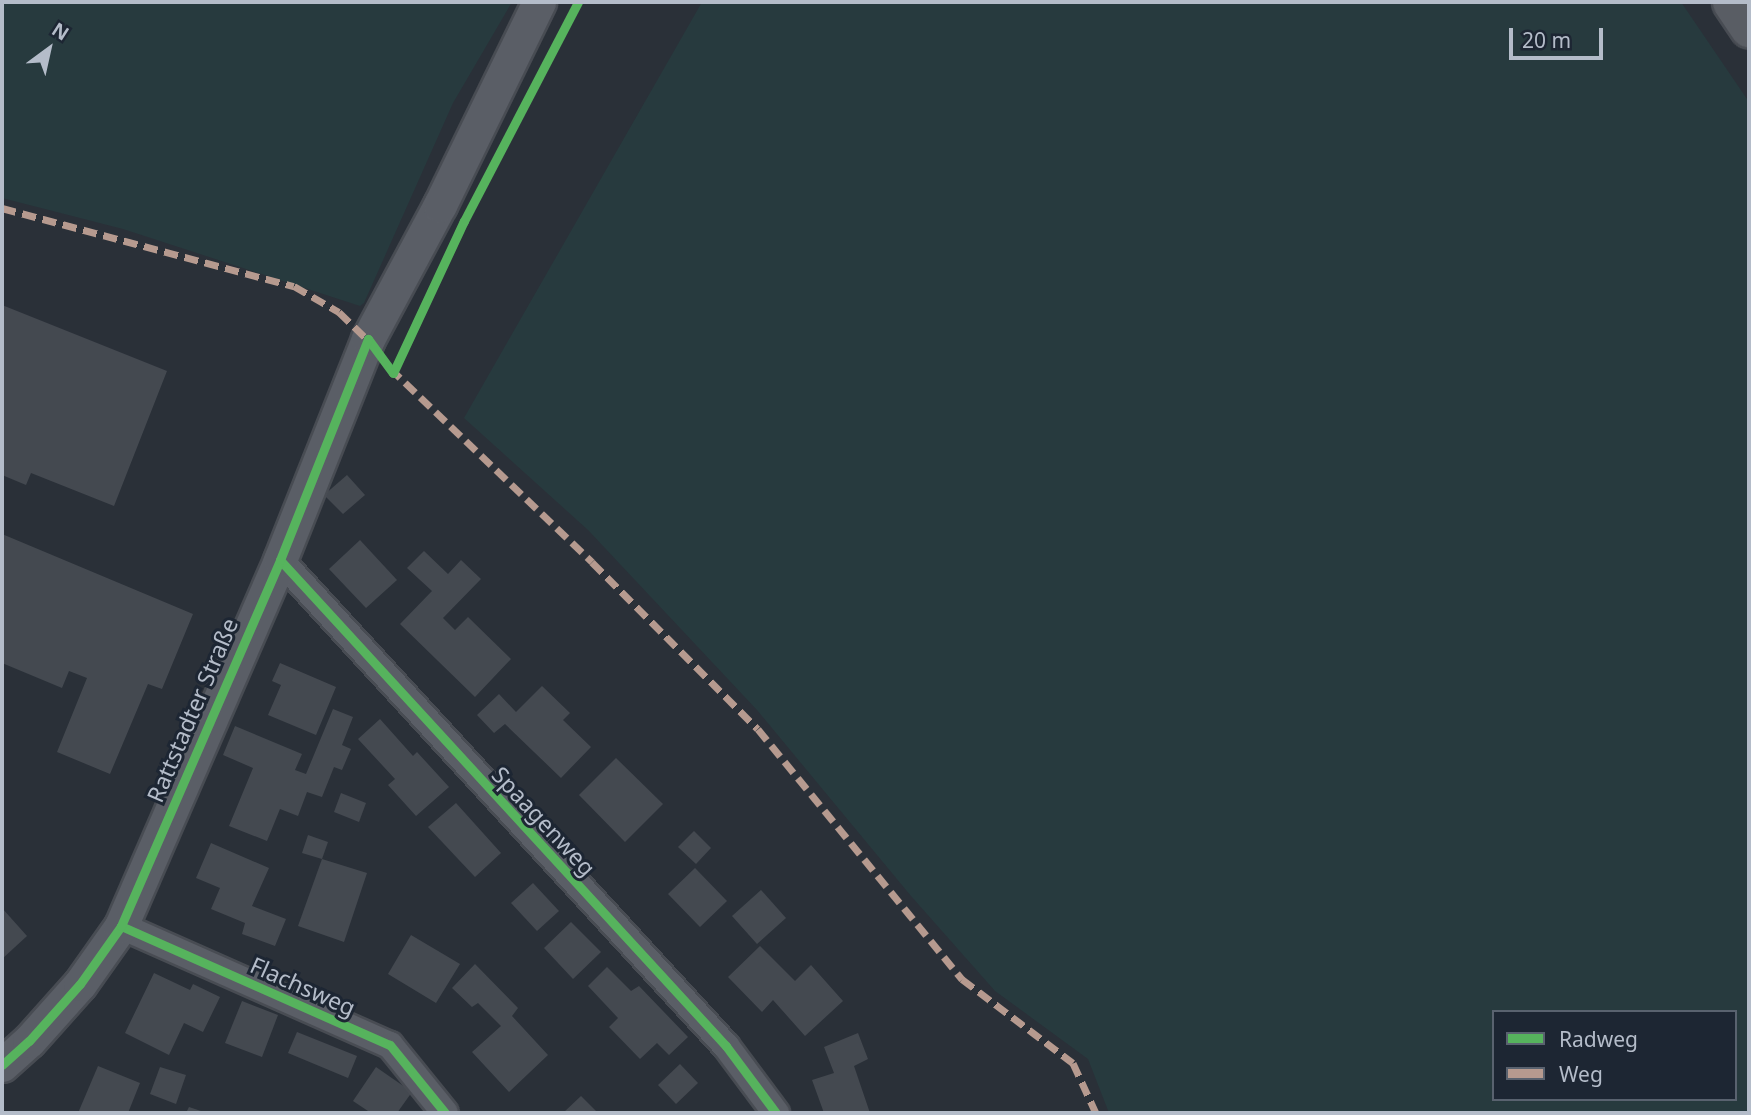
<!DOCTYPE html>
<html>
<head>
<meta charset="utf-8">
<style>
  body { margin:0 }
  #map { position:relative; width:1751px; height:1115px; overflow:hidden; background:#2a3038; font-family:"Noto Sans",sans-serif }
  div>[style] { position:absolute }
  .green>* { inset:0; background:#273a3e }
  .building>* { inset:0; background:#444950 }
  .roads { filter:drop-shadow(2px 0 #484c53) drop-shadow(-2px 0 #484c53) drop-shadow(0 2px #484c53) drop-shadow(0 -2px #484c53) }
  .minor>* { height:26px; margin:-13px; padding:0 13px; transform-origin:13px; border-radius:13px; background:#5a5e66 }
  .tertiary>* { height:33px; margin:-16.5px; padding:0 16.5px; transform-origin:16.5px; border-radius:16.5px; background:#5a5e66 }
  .secondary>* { height:37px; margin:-18.5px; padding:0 18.5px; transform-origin:18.5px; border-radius:18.5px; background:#595d64 }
  .quiet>* { height:7px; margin-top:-3.5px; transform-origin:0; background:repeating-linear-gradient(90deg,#b69a8f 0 14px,transparent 0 21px) }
  .cycleway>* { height:9px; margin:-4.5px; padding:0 4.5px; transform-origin:4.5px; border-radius:4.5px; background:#56b35d }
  span { translate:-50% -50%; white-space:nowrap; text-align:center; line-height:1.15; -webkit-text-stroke:6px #1d2633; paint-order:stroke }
  .street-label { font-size:23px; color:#b4bcc9 }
  .frame { position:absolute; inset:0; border:4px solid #b4bcc9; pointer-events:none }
  .legend { position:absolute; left:1492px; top:1010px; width:245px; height:91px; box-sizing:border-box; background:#1d2633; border:2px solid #59626f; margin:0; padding:9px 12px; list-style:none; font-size:21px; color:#b4bcc9 }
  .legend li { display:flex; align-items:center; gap:14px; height:35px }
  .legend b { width:35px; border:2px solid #59626f }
  .north { position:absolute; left:14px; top:14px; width:70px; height:70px; -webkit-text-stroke:5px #1d2633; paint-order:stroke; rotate:33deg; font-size:19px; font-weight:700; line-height:28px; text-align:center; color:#b4bcc9 }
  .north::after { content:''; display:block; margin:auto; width:24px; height:32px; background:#b4bcc9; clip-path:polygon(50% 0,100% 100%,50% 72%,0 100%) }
  .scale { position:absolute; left:1509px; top:28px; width:94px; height:32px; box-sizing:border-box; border:4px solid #b4bcc9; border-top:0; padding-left:9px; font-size:21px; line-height:24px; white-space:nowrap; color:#b4bcc9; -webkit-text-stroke:5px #1d2633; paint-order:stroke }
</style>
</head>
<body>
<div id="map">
  <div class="green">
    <i style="clip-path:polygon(2px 2px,512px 2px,453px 103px,364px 303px,360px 306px,123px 229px,2px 198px)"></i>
    <i style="clip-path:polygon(evenodd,702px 2px,1681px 2px,1749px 102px,1749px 1113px,1109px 1113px,1088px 1059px,995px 991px,911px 896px,757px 710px,588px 530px,464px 418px,702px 2px,1494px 1012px,1735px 1012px,1735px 1099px,1494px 1099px,1494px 1012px)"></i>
  </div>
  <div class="building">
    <i style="clip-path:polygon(2px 305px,167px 371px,114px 506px,31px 473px,26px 485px,2px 475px)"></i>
    <i style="clip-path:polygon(347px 475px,365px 495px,343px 514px,324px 495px)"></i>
    <i style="clip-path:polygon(2px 534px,193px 614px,162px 689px,148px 684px,110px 774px,57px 752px,87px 678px,69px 671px,62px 688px,2px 663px)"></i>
    <i style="clip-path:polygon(360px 540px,397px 580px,366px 608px,329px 569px)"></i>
    <i style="clip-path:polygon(424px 551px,448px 574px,461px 560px,481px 579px,443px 618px,455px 630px,468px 617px,511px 659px,475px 697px,400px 624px,432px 591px,407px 568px)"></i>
    <i style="clip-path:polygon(280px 663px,336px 687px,316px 735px,268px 715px,281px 685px,272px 681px)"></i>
    <i style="clip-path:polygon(542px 686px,570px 713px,563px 720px,591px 747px,561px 778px,505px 724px,494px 733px,477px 715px,499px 694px,516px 712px)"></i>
    <i style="clip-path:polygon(333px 709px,353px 717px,342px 745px,351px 749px,342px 770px,334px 767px,322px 797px,307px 792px,298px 816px,280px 809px,267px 841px,229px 826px,253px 768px,223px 755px,235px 726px,302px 754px,295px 770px,306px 774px)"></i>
    <i style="clip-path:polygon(380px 719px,413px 756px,417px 752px,449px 787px,416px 816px,388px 785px,395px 779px,358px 739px)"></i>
    <i style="clip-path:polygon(616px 758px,663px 804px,625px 842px,579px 795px)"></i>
    <i style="clip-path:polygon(341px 793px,366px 803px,359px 822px,334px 812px)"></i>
    <i style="clip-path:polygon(456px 803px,501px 853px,475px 877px,428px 827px)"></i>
    <i style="clip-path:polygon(694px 831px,711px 848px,696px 864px,678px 847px)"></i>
    <i style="clip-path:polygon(308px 835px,328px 842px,322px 859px,302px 853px)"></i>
    <i style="clip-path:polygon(211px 843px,269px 868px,252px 906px,286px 919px,275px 946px,242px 934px,245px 923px,211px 909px,220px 888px,196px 878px)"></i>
    <i style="clip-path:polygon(322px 859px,367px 873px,344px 942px,298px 926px)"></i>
    <i style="clip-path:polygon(695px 868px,727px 901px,700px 927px,668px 894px)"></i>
    <i style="clip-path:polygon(533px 883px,559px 911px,537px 931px,511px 903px)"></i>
    <i style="clip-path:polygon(761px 890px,786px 918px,757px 944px,732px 916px)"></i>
    <i style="clip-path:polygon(2px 908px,27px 936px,2px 959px)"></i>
    <i style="clip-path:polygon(571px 922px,601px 952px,573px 979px,544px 948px)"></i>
    <i style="clip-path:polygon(411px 935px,460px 964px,436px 1003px,388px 974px)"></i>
    <i style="clip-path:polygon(760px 946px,795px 981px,811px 965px,843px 1001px,805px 1036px,773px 1000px,762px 1012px,728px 977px)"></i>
    <i style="clip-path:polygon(475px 964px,518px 1008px,512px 1016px,548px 1055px,509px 1092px,472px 1052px,501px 1026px,478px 1003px,472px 1007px,452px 988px)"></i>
    <i style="clip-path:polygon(607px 967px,631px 991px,639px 986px,688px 1037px,669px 1055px,657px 1043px,640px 1059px,609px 1027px,618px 1018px,588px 986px)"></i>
    <i style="clip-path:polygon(154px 973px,190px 990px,193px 984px,220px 997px,203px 1032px,184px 1023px,169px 1055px,125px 1033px)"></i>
    <i style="clip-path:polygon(242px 1001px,278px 1015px,262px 1057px,225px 1043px)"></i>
    <i style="clip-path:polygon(297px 1032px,357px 1056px,348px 1078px,288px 1053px)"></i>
    <i style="clip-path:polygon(858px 1033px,868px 1059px,854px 1066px,870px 1113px,824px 1113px,812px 1080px,834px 1073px,824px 1047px)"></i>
    <i style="clip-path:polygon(680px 1064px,698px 1083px,676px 1104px,658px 1085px)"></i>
    <i style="clip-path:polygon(98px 1066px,140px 1083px,128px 1113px,78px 1113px)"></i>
    <i style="clip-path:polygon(160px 1067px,186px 1075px,176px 1104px,150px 1094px)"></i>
    <i style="clip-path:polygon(376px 1067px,412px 1092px,397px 1113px,371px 1113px,353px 1101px)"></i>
    <i style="clip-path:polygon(581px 1096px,598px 1113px,563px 1113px)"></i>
    <i style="clip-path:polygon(189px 1107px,207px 1113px,186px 1113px)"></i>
  </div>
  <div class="roads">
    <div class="minor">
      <i style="left:280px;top:560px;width:660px;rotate:47.46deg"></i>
      <i style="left:726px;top:1046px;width:84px;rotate:53.3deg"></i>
      <i style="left:121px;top:926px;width:294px;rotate:23.9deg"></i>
      <i style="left:390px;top:1045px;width:87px;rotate:51deg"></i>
    </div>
    <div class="tertiary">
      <i style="left:2px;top:1065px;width:36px;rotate:-42deg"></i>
      <i style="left:29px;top:1041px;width:76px;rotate:-48.2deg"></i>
      <i style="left:80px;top:984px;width:71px;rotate:-54.7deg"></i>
      <i style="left:121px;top:926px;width:399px;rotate:-66.5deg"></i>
      <i style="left:280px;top:560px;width:238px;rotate:-68.3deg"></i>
      <i style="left:368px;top:339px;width:152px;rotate:-61.8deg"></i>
      <i style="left:440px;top:205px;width:226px;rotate:-64deg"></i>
    </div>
    <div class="secondary">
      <i style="left:1731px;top:2px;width:32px;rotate:56deg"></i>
    </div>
  </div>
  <div class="quiet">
    <i style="left:2px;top:208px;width:302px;rotate:15deg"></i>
    <i style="left:294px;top:286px;width:52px;rotate:30deg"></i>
    <i style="left:339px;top:312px;width:45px;rotate:44.1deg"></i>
    <i style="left:390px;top:368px;width:280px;rotate:43.8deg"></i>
    <i style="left:592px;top:562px;width:235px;rotate:45.2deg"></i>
    <i style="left:758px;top:729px;width:323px;rotate:50.8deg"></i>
    <i style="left:962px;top:979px;width:139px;rotate:37.1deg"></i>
    <i style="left:1073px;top:1063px;width:55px;rotate:65.3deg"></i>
  </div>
  <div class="cycleway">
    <i style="left:368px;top:339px;width:42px;rotate:53.7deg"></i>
    <i style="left:393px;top:373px;width:168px;rotate:-65deg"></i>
    <i style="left:464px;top:221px;width:247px;rotate:-62.5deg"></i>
    <i style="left:280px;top:560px;width:660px;rotate:47.46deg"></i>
    <i style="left:726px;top:1046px;width:84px;rotate:53.3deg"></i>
    <i style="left:121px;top:926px;width:294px;rotate:23.9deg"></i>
    <i style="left:390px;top:1045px;width:87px;rotate:51deg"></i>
    <i style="left:2px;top:1065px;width:36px;rotate:-42deg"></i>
    <i style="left:29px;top:1041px;width:76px;rotate:-48.2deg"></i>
    <i style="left:80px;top:984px;width:71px;rotate:-54.7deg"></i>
    <i style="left:121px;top:926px;width:399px;rotate:-66.5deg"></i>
    <i style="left:280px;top:560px;width:238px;rotate:-68.3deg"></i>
  </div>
  <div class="street-label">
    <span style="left:192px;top:710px;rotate:-67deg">Rattstadter Straße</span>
    <span style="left:544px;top:821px;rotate:47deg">Spaagenweg</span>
    <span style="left:303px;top:986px;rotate:24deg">Flachsweg</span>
  </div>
  <div class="frame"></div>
  <ul class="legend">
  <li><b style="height:9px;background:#56b35d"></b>Radweg</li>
  <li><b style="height:9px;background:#b69a8f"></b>Weg</li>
  </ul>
  <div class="north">N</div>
  <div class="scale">20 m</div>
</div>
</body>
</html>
